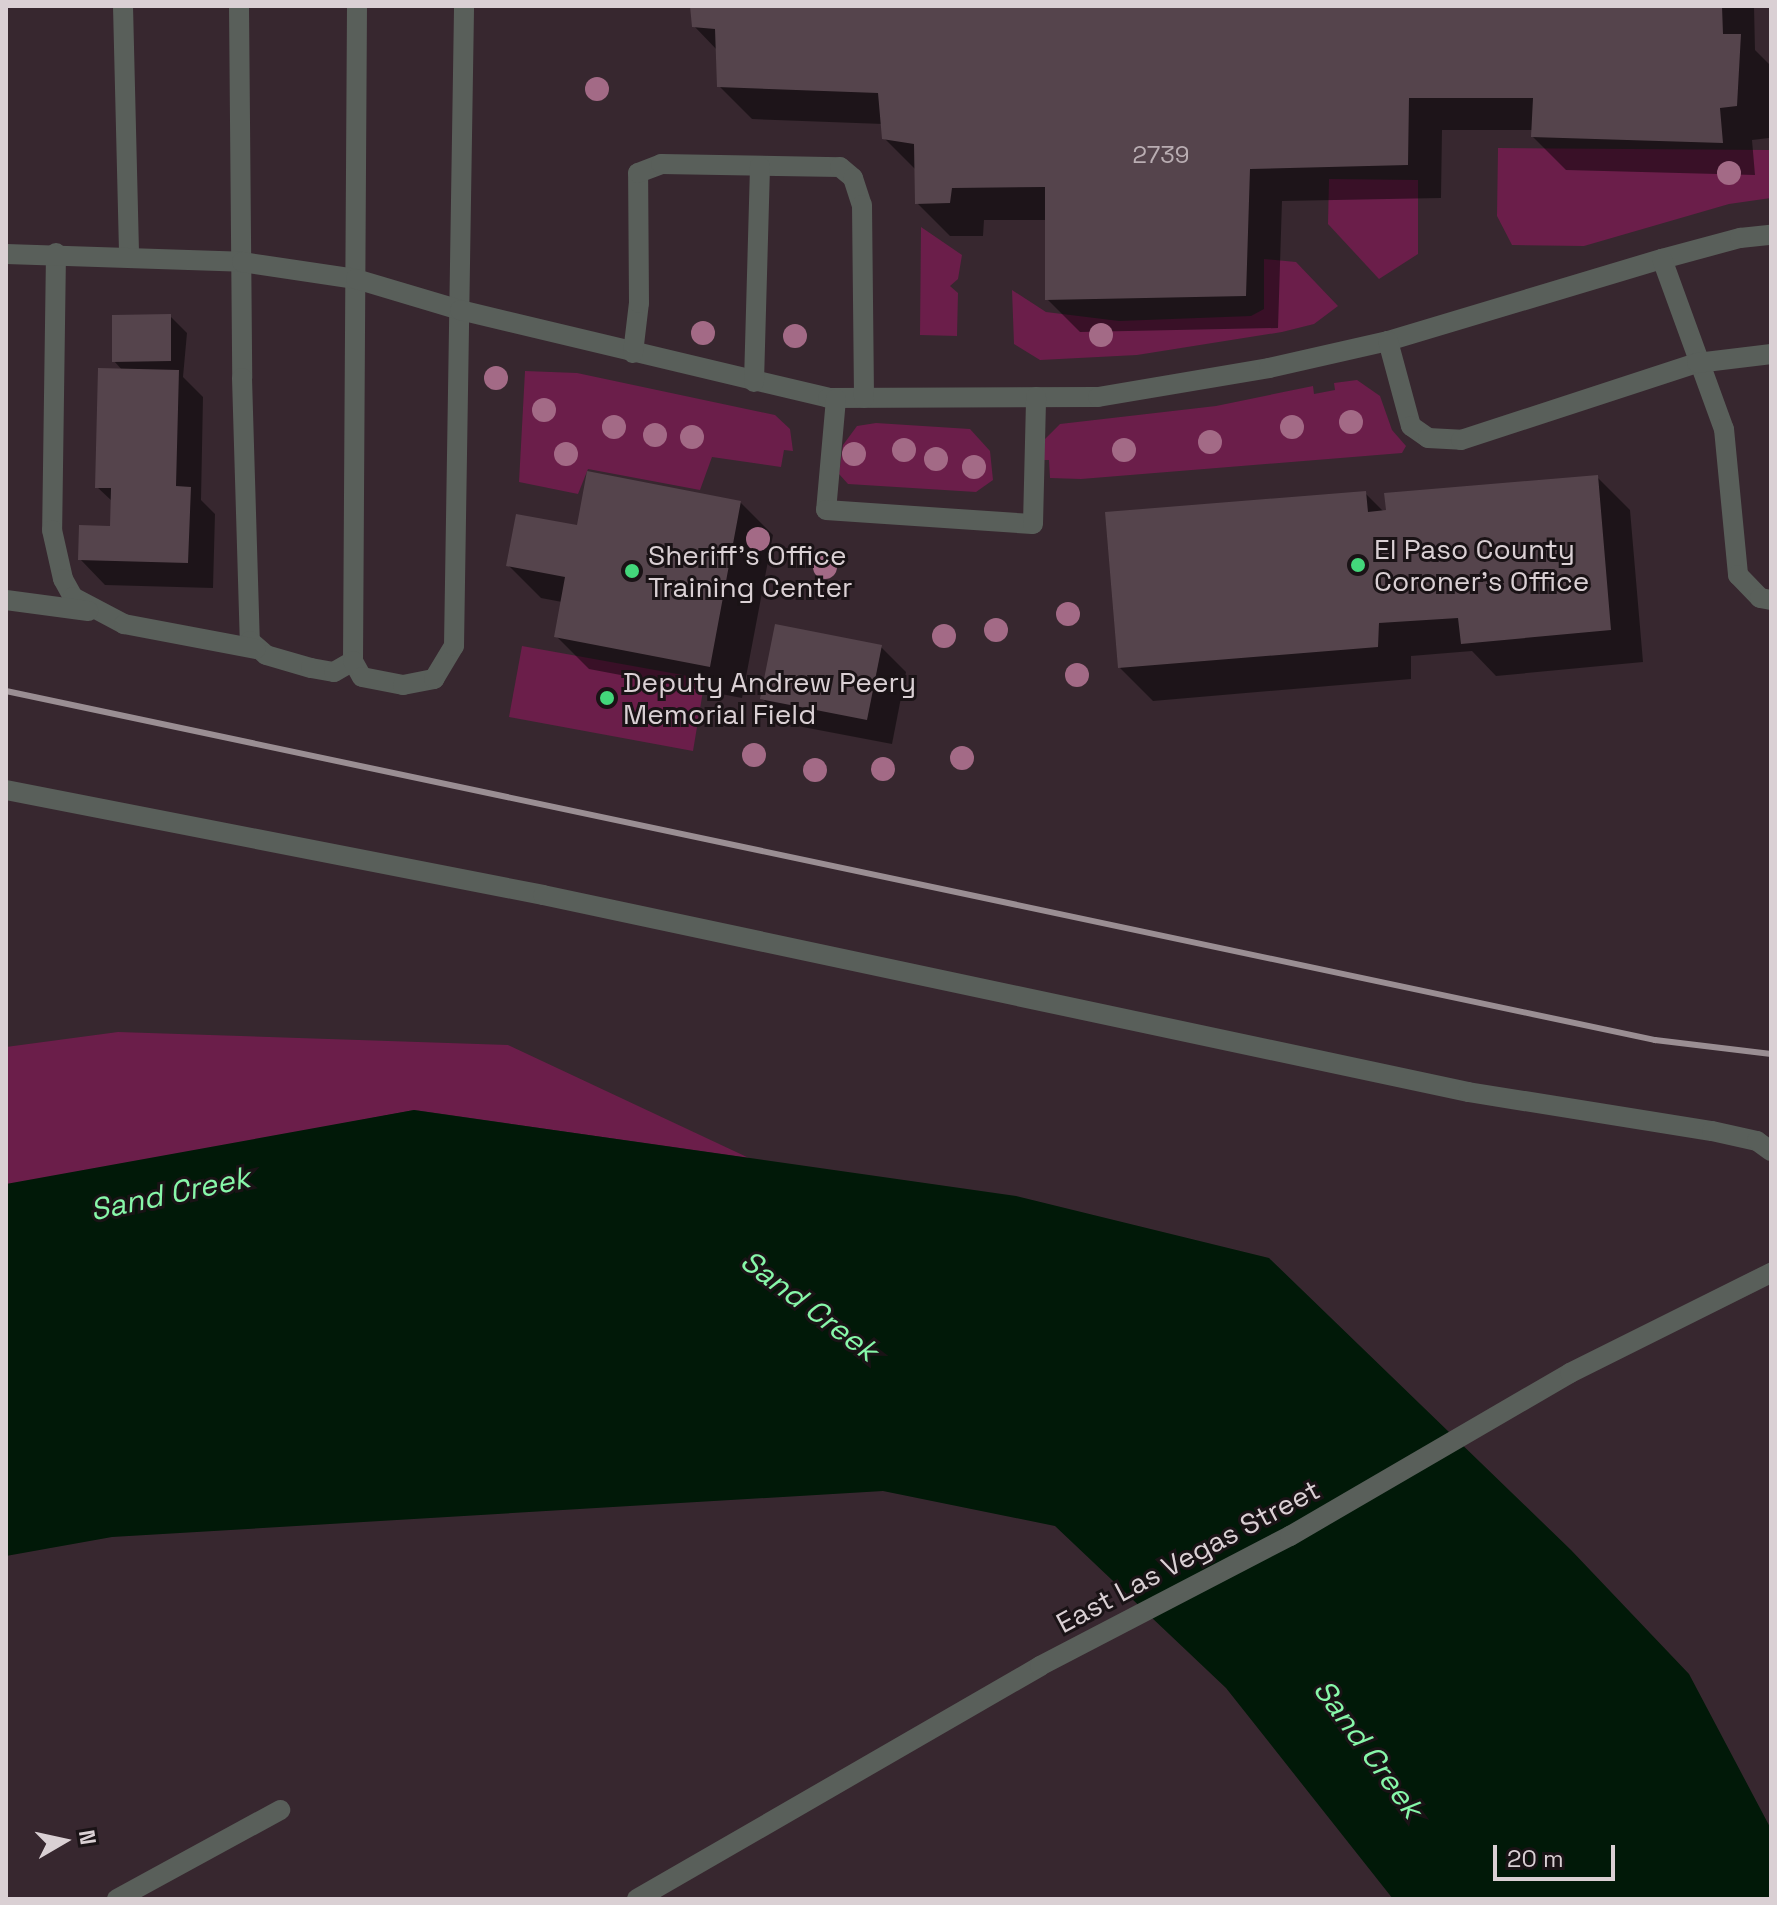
<!DOCTYPE html>
<html>
<head>
<meta charset="utf-8">
<style>
  body { margin:0 }
  #map { position:relative; width:1777px; height:1905px; overflow:hidden; background:#37272f; font-family:"Space Grotesk",sans-serif }
  div>[style] { position:absolute }
  .green>* { inset:0; background:#6b1e4a }
  .water>* { inset:0; background:#011908 }
  .shadow>* { inset:0; background:#0007 }
  .building>* { inset:0; background:#55444c }
  .minor>* { height:20px; margin:-10px; padding:0 10px; transform-origin:10px; border-radius:10px; background:#595f5a }
  .rail>* { height:6px; margin:-3px; padding:0 3px; transform-origin:3px; border-radius:3px; background:#9a8e93 }
  .trees>* { width:24px; height:24px; margin:-12px; border-radius:50%; background:#a36a86 }
  .dots>* { width:22px; height:22px; translate:-50% -50%; box-sizing:border-box; border:4px solid #1a1316; border-radius:50% }
  span { translate:-50% -50%; white-space:nowrap; text-align:center; line-height:1.15; -webkit-text-stroke:6px #1a1316; paint-order:stroke }
  .number-label { font-size:24px; color:#b9adb2 }
  .number-label span { -webkit-text-stroke-width:0 }
  .poi-label { font-size:28px; color:#dad0d4 }
  .left { translate:0 -50%; text-align:left }
  .street-label { font-size:28px; color:#dad0d4 }
  .water-label { font-size:30px; color:#87f7a9; font-style:italic }
  .frame { position:absolute; inset:0; border:8px solid #dad0d4; pointer-events:none }
  .north { position:absolute; left:24px; top:1801px; width:80px; height:80px; -webkit-text-stroke:6px #1a1316; paint-order:stroke; rotate:81deg; font-size:22px; font-weight:700; line-height:32px; text-align:center; color:#dad0d4 }
  .north::after { content:''; display:block; margin:auto; width:28px; height:36px; background:#dad0d4; clip-path:polygon(50% 0,100% 100%,50% 72%,0 100%) }
  .scale { position:absolute; left:1493px; top:1845px; width:122px; height:36px; box-sizing:border-box; border:4px solid #dad0d4; border-top:0; padding-left:10px; font-size:24px; line-height:28px; white-space:nowrap; color:#dad0d4; -webkit-text-stroke:6px #1a1316; paint-order:stroke }
</style>
</head>
<body>
<div id="map">
  <div class="green">
    <i style="clip-path:polygon(1498px 148px,1771px 150px,1771px 198px,1729px 204px,1584px 246px,1512px 245px,1497px 216px)"></i>
    <i style="clip-path:polygon(1329px 179px,1418px 180px,1418px 254px,1379px 279px,1328px 224px)"></i>
    <i style="clip-path:polygon(921px 227px,962px 255px,958px 279px,950px 286px,958px 293px,957px 336px,920px 335px)"></i>
    <i style="clip-path:polygon(1264px 259px,1296px 262px,1338px 306px,1314px 324px,1282px 332px,1137px 355px,1040px 360px,1014px 344px,1012px 290px,1046px 312px,1119px 321px,1251px 316px,1264px 309px)"></i>
    <i style="clip-path:polygon(525px 371px,577px 373px,775px 415px,790px 429px,793px 451px,784px 450px,781px 467px,712px 457px,700px 490px,588px 469px,578px 494px,519px 482px)"></i>
    <i style="clip-path:polygon(1357px 380px,1380px 396px,1392px 430px,1406px 446px,1402px 453px,1081px 479px,1050px 478px,1049px 460px,1039px 460px,1045px 439px,1060px 424px,1216px 406px,1313px 386px,1314px 394px,1335px 390px,1334px 383px)"></i>
    <i style="clip-path:polygon(876px 423px,970px 429px,990px 451px,993px 480px,976px 492px,848px 484px,839px 474px,843px 445px,857px 426px)"></i>
    <i style="clip-path:polygon(522px 646px,705px 679px,693px 751px,509px 717px)"></i>
    <i style="clip-path:polygon(118px 1032px,508px 1045px,749px 1158px,414px 1110px,6px 1188px,6px 1047px)"></i>
  </div>
  <div class="water">
    <i style="clip-path:polygon(414px 1110px,1016px 1196px,1269px 1258px,1571px 1550px,1689px 1674px,1771px 1829px,1771px 1899px,1393px 1899px,1226px 1688px,1055px 1526px,883px 1491px,112px 1537px,6px 1556px,6px 1184px)"></i>
  </div>
  <div class="shadow">
    <i style="clip-path:polygon(692px 6px,1754px 6px,1755px 50px,1771px 66px,1769px 138px,1752px 140px,1755px 175px,1566px 170px,1533px 137px,1534px 130px,1442px 130px,1441px 198px,1282px 201px,1278px 328px,1080px 332px,1047px 299px,1047px 220px,984px 220px,983px 236px,950px 236px,917px 203px,916px 170px,884px 138px,883px 124px,752px 119px,719px 86px,718px 51px,694px 26px)"></i>
    <i style="clip-path:polygon(170px 316px,187px 333px,183px 377px,203px 397px,201px 500px,215px 514px,213px 588px,105px 585px,80px 559px,112px 528px,113px 502px,97px 487px,123px 371px,114px 361px)"></i>
    <i style="clip-path:polygon(1597px 477px,1630px 510px,1643px 662px,1496px 676px,1472px 651px,1411px 656px,1411px 679px,1153px 701px,1120px 668px,1365px 493px,1384px 512px)"></i>
    <i style="clip-path:polygon(740px 502px,773px 535px,742px 698px,589px 669px,556px 636px,562px 602px,541px 598px,508px 565px,578px 527px)"></i>
    <i style="clip-path:polygon(881px 647px,906px 672px,892px 744px,787px 724px,762px 698px)"></i>
  </div>
  <div class="building">
    <i style="clip-path:polygon(690px 6px,1722px 6px,1723px 34px,1741px 34px,1737px 106px,1720px 108px,1723px 143px,1531px 137px,1533px 98px,1409px 98px,1408px 165px,1250px 169px,1246px 296px,1045px 300px,1045px 187px,952px 188px,950px 203px,915px 204px,914px 144px,882px 139px,878px 93px,717px 87px,715px 29px,692px 27px)"></i>
    <i style="clip-path:polygon(171px 314px,171px 361px,112px 362px,112px 315px)"></i>
    <i style="clip-path:polygon(98px 368px,179px 370px,176px 486px,191px 487px,188px 563px,78px 560px,79px 525px,110px 526px,111px 488px,95px 488px)"></i>
    <i style="clip-path:polygon(587px 471px,741px 501px,710px 667px,554px 637px,565px 577px,506px 566px,516px 514px,577px 525px)"></i>
    <i style="clip-path:polygon(1598px 475px,1611px 630px,1461px 644px,1458px 618px,1379px 623px,1378px 647px,1118px 668px,1105px 512px,1366px 491px,1368px 512px,1386px 510px,1384px 493px)"></i>
    <i style="clip-path:polygon(775px 624px,882px 645px,867px 720px,760px 699px)"></i>
  </div>
  <div class="minor">
    <i style="left:123px;top:6px;width:250px;rotate:88.6deg"></i>
    <i style="left:239px;top:6px;width:372px;rotate:89.5deg"></i>
    <i style="left:242px;top:378px;width:263px;rotate:88.3deg"></i>
    <i style="left:250px;top:641px;width:21px;rotate:41deg"></i>
    <i style="left:266px;top:655px;width:47px;rotate:16.1deg"></i>
    <i style="left:311px;top:668px;width:23px;rotate:10deg"></i>
    <i style="left:334px;top:672px;width:22px;rotate:-30deg"></i>
    <i style="left:357px;top:6px;width:655px;rotate:90.35deg"></i>
    <i style="left:353px;top:661px;width:18px;rotate:61deg"></i>
    <i style="left:362px;top:677px;width:42px;rotate:11deg"></i>
    <i style="left:403px;top:685px;width:32px;rotate:-11deg"></i>
    <i style="left:434px;top:679px;width:39px;rotate:-59deg"></i>
    <i style="left:454px;top:646px;width:640px;rotate:-89.1deg"></i>
    <i style="left:56px;top:253px;width:277px;rotate:90.8deg"></i>
    <i style="left:52px;top:530px;width:50px;rotate:77.3deg"></i>
    <i style="left:63px;top:579px;width:21px;rotate:61deg"></i>
    <i style="left:73px;top:597px;width:58px;rotate:27.9deg"></i>
    <i style="left:124px;top:624px;width:134px;rotate:10.7deg"></i>
    <i style="left:6px;top:254px;width:236px;rotate:1.9deg"></i>
    <i style="left:242px;top:262px;width:115px;rotate:8.5deg"></i>
    <i style="left:356px;top:279px;width:109px;rotate:16.6deg"></i>
    <i style="left:460px;top:310px;width:378px;rotate:13.4deg"></i>
    <i style="left:828px;top:398px;width:270px;rotate:-0.2deg"></i>
    <i style="left:1098px;top:397px;width:173px;rotate:-9.6deg"></i>
    <i style="left:1269px;top:368px;width:122px;rotate:-12.8deg"></i>
    <i style="left:1388px;top:341px;width:286px;rotate:-16.7deg"></i>
    <i style="left:1662px;top:259px;width:81px;rotate:-15.1deg"></i>
    <i style="left:1740px;top:238px;width:31px;rotate:-6deg"></i>
    <i style="left:1662px;top:259px;width:181px;rotate:70deg"></i>
    <i style="left:1724px;top:429px;width:147px;rotate:84.5deg"></i>
    <i style="left:1738px;top:575px;width:32px;rotate:46deg"></i>
    <i style="left:1760px;top:598px;width:11px;rotate:10deg"></i>
    <i style="left:1388px;top:341px;width:88px;rotate:74.9deg"></i>
    <i style="left:1411px;top:426px;width:21px;rotate:35deg"></i>
    <i style="left:1428px;top:438px;width:33px;rotate:3deg"></i>
    <i style="left:1461px;top:440px;width:248px;rotate:-18.1deg"></i>
    <i style="left:1697px;top:363px;width:75px;rotate:-6.9deg"></i>
    <i style="left:633px;top:353px;width:50px;rotate:-83.2deg"></i>
    <i style="left:639px;top:303px;width:130px;rotate:-90.4deg"></i>
    <i style="left:638px;top:173px;width:25px;rotate:-21deg"></i>
    <i style="left:661px;top:164px;width:179px;rotate:1deg"></i>
    <i style="left:840px;top:167px;width:17px;rotate:40deg"></i>
    <i style="left:853px;top:178px;width:28px;rotate:72deg"></i>
    <i style="left:862px;top:205px;width:193px;rotate:89.4deg"></i>
    <i style="left:754px;top:382px;width:216px;rotate:-88.4deg"></i>
    <i style="left:836px;top:399px;width:111px;rotate:95.1deg"></i>
    <i style="left:826px;top:510px;width:207px;rotate:3.9deg"></i>
    <i style="left:1033px;top:524px;width:127px;rotate:-88.6deg"></i>
    <i style="left:6px;top:600px;width:83px;rotate:7.6deg"></i>
    <i style="left:6px;top:790px;width:547px;rotate:11.06deg"></i>
    <i style="left:543px;top:895px;width:946px;rotate:12.02deg"></i>
    <i style="left:1468px;top:1092px;width:247px;rotate:9.1deg"></i>
    <i style="left:1712px;top:1131px;width:46px;rotate:12.5deg"></i>
    <i style="left:1757px;top:1141px;width:17px;rotate:36deg"></i>
    <i style="left:117px;top:1899px;width:186px;rotate:-28.6deg"></i>
    <i style="left:637px;top:1899px;width:466px;rotate:-30deg"></i>
    <i style="left:1040px;top:1666px;width:282px;rotate:-27.5deg"></i>
    <i style="left:1290px;top:1536px;width:324px;rotate:-30.2deg"></i>
    <i style="left:1570px;top:1373px;width:225px;rotate:-26.5deg"></i>
  </div>
  <div class="rail">
    <i style="left:6px;top:691px;width:1686px;rotate:11.95deg"></i>
    <i style="left:1655px;top:1040px;width:117px;rotate:6.9deg"></i>
  </div>
  <div class="trees">
    <i style="left:597px;top:89px"></i>
    <i style="left:1729px;top:173px"></i>
    <i style="left:703px;top:333px"></i>
    <i style="left:1101px;top:335px"></i>
    <i style="left:795px;top:336px"></i>
    <i style="left:496px;top:378px"></i>
    <i style="left:544px;top:410px"></i>
    <i style="left:1351px;top:422px"></i>
    <i style="left:614px;top:427px"></i>
    <i style="left:1292px;top:427px"></i>
    <i style="left:655px;top:435px"></i>
    <i style="left:692px;top:437px"></i>
    <i style="left:1210px;top:442px"></i>
    <i style="left:904px;top:450px"></i>
    <i style="left:1124px;top:450px"></i>
    <i style="left:566px;top:454px"></i>
    <i style="left:854px;top:454px"></i>
    <i style="left:936px;top:459px"></i>
    <i style="left:974px;top:467px"></i>
    <i style="left:758px;top:539px"></i>
    <i style="left:825px;top:567px"></i>
    <i style="left:1068px;top:614px"></i>
    <i style="left:996px;top:630px"></i>
    <i style="left:944px;top:636px"></i>
    <i style="left:1077px;top:675px"></i>
    <i style="left:754px;top:755px"></i>
    <i style="left:962px;top:758px"></i>
    <i style="left:883px;top:769px"></i>
    <i style="left:815px;top:770px"></i>
  </div>
  <div class="dots">
    <i style="left:1358px;top:565px;background:#43d77b"></i>
    <i style="left:632px;top:571px;background:#43d77b"></i>
    <i style="left:607px;top:698px;background:#43d77b"></i>
  </div>
  <div class="number-label">
    <span style="left:1161px;top:155px">2739</span>
  </div>
  <div class="poi-label">
    <span class="left" style="left:1374px;top:565px">El Paso County<br>Coroner's Office</span>
    <span class="left" style="left:648px;top:571px">Sheriff's Office<br>Training Center</span>
    <span class="left" style="left:623px;top:698px">Deputy Andrew Peery<br>Memorial Field</span>
  </div>
  <div class="street-label">
    <span style="left:1188px;top:1556px;rotate:-28deg">East Las Vegas Street</span>
  </div>
  <div class="water-label">
    <span style="left:170px;top:1194px;rotate:-12deg">Sand Creek</span>
    <span style="left:809px;top:1306px;rotate:37deg">Sand Creek</span>
    <span style="left:1368px;top:1749px;rotate:54deg">Sand Creek</span>
  </div>
  <div class="frame"></div>
  <div class="north">N</div>
  <div class="scale">20 m</div>
</div>
</body>
</html>
